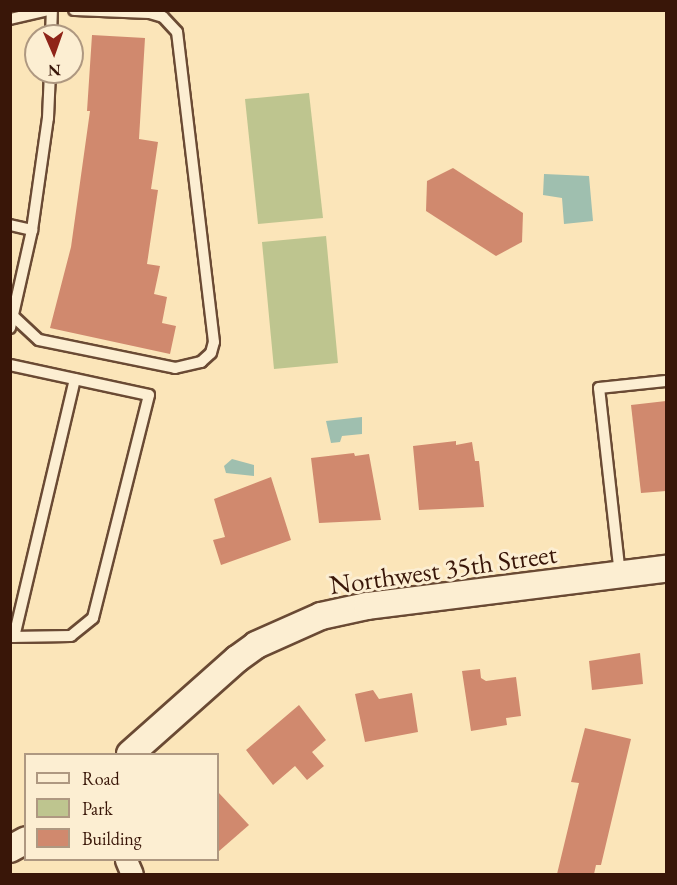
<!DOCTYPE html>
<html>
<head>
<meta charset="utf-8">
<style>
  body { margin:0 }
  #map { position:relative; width:677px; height:885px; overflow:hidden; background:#fbe5b9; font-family:"EB Garamond",serif }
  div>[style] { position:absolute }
  .green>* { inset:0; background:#bec58f }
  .water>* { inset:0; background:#9fbfaf }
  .building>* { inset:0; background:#d0896e }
  .roads { filter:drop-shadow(2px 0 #6a4a34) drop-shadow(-2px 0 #6a4a34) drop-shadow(0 2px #6a4a34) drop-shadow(0 -2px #6a4a34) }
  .service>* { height:10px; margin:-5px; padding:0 5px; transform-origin:5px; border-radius:5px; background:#fceed2 }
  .minor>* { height:21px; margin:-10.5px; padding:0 10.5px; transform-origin:10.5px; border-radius:10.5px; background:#fceed2 }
  .tertiary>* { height:26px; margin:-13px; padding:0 13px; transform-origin:13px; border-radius:13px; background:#fceed2 }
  span { translate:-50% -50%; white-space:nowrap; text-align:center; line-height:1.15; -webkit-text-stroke:6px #fceed2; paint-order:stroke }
  .street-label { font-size:27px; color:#391608 }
  .frame { position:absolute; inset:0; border:12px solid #391608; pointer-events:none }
  .legend { position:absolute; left:24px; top:753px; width:195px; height:108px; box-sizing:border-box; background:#fceed2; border:2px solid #ae9881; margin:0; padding:8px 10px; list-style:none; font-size:18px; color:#391608 }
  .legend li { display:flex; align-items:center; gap:12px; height:30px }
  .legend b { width:30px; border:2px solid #ae9881 }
  .north { position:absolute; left:24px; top:24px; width:60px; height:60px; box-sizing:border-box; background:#fceed2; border:2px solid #ae9881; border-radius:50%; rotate:178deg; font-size:16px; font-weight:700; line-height:24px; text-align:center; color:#391608 }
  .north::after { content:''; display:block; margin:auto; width:21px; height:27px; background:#8f2418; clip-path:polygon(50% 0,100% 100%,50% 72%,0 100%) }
</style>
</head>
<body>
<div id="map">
  <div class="green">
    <i style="clip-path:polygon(309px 93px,323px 218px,258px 224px,245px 99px)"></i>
    <i style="clip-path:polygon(326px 236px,338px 363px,274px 369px,262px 242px)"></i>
  </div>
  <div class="water">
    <i style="clip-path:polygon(544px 174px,589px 176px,593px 221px,564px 224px,562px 198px,543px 195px)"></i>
    <i style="clip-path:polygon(362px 417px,362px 434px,342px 436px,340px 442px,331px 443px,326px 421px)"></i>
    <i style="clip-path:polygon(232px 459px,254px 465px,254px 476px,226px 473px,224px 466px)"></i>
  </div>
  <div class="building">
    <i style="clip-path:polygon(92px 35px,145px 38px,139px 139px,158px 142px,151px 189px,158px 190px,147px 264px,160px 266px,154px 294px,167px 297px,162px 323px,176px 326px,170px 354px,50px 328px,71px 247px,90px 111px,87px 111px)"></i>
    <i style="clip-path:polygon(453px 168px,523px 213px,522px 242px,496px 256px,426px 211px,427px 181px)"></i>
    <i style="clip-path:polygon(666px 401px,666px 491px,641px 493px,631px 405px)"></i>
    <i style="clip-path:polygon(456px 441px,456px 445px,472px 442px,475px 461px,479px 461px,484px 507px,419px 510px,413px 446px)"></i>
    <i style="clip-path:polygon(354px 453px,355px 456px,369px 454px,381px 520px,319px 523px,311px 458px)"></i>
    <i style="clip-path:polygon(271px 477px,291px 540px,221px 565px,213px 540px,225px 537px,214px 499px)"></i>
    <i style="clip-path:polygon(640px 653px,643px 684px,592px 690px,589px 661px)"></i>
    <i style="clip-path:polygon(480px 669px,481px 678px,486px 681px,516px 677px,521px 716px,506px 718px,507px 725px,471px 731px,462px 671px)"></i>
    <i style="clip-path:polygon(373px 690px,379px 699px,412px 693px,418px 732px,365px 742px,355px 694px)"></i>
    <i style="clip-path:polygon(299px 705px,326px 740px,312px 752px,324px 766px,307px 780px,295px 766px,273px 785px,246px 750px)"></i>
    <i style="clip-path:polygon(585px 728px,631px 739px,601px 865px,596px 865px,594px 874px,557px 874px,579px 783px,571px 782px)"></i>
    <i style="clip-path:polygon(218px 792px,249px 825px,218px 852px)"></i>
  </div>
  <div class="roads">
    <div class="service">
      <i style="left:10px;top:19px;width:40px;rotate:-13deg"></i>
      <i style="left:51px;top:36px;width:26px;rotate:-88deg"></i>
      <i style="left:10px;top:225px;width:23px;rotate:13deg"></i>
      <i style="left:13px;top:316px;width:35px;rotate:43deg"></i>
      <i style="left:39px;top:340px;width:139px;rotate:11.6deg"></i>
      <i style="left:175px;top:368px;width:27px;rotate:-13deg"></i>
      <i style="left:201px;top:362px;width:13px;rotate:-42deg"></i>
      <i style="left:211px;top:353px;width:11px;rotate:-75deg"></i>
      <i style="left:214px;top:342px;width:312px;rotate:-96.8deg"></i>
      <i style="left:177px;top:32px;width:21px;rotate:-133deg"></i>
      <i style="left:163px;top:17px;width:14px;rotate:-163deg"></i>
      <i style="left:150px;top:13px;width:76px;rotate:-177.7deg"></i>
      <i style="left:10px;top:328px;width:100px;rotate:-77.3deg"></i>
      <i style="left:32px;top:230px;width:113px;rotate:-81.9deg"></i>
      <i style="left:48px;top:118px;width:46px;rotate:-87.5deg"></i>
      <i style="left:10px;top:365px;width:142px;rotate:12.2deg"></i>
      <i style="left:149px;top:395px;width:230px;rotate:104.1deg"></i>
      <i style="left:93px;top:618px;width:28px;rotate:141deg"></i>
      <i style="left:71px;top:636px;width:61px;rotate:179.1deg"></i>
      <i style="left:620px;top:575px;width:188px;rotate:-96.4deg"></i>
      <i style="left:599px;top:388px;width:67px;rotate:-6deg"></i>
      <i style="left:14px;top:637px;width:265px;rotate:-76.7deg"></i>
    </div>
    <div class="minor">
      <i style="left:126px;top:860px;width:15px;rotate:67deg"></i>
    </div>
    <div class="tertiary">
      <i style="left:130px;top:754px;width:143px;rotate:-41.6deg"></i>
      <i style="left:237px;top:659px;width:24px;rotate:-36deg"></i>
      <i style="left:256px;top:645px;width:71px;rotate:-24deg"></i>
      <i style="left:321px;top:616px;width:47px;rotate:-12.3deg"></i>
      <i style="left:367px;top:606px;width:301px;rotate:-7.1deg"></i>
      <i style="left:10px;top:849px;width:18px;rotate:-29deg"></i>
    </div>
  </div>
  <div class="street-label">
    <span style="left:443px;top:569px;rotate:-8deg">Northwest 35th Street</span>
  </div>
  <div class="frame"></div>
  <ul class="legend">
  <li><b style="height:8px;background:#fceed2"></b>Road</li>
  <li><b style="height:16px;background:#bec58f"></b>Park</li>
  <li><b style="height:16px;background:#d0896e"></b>Building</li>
  </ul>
  <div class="north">N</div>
</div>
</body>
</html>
